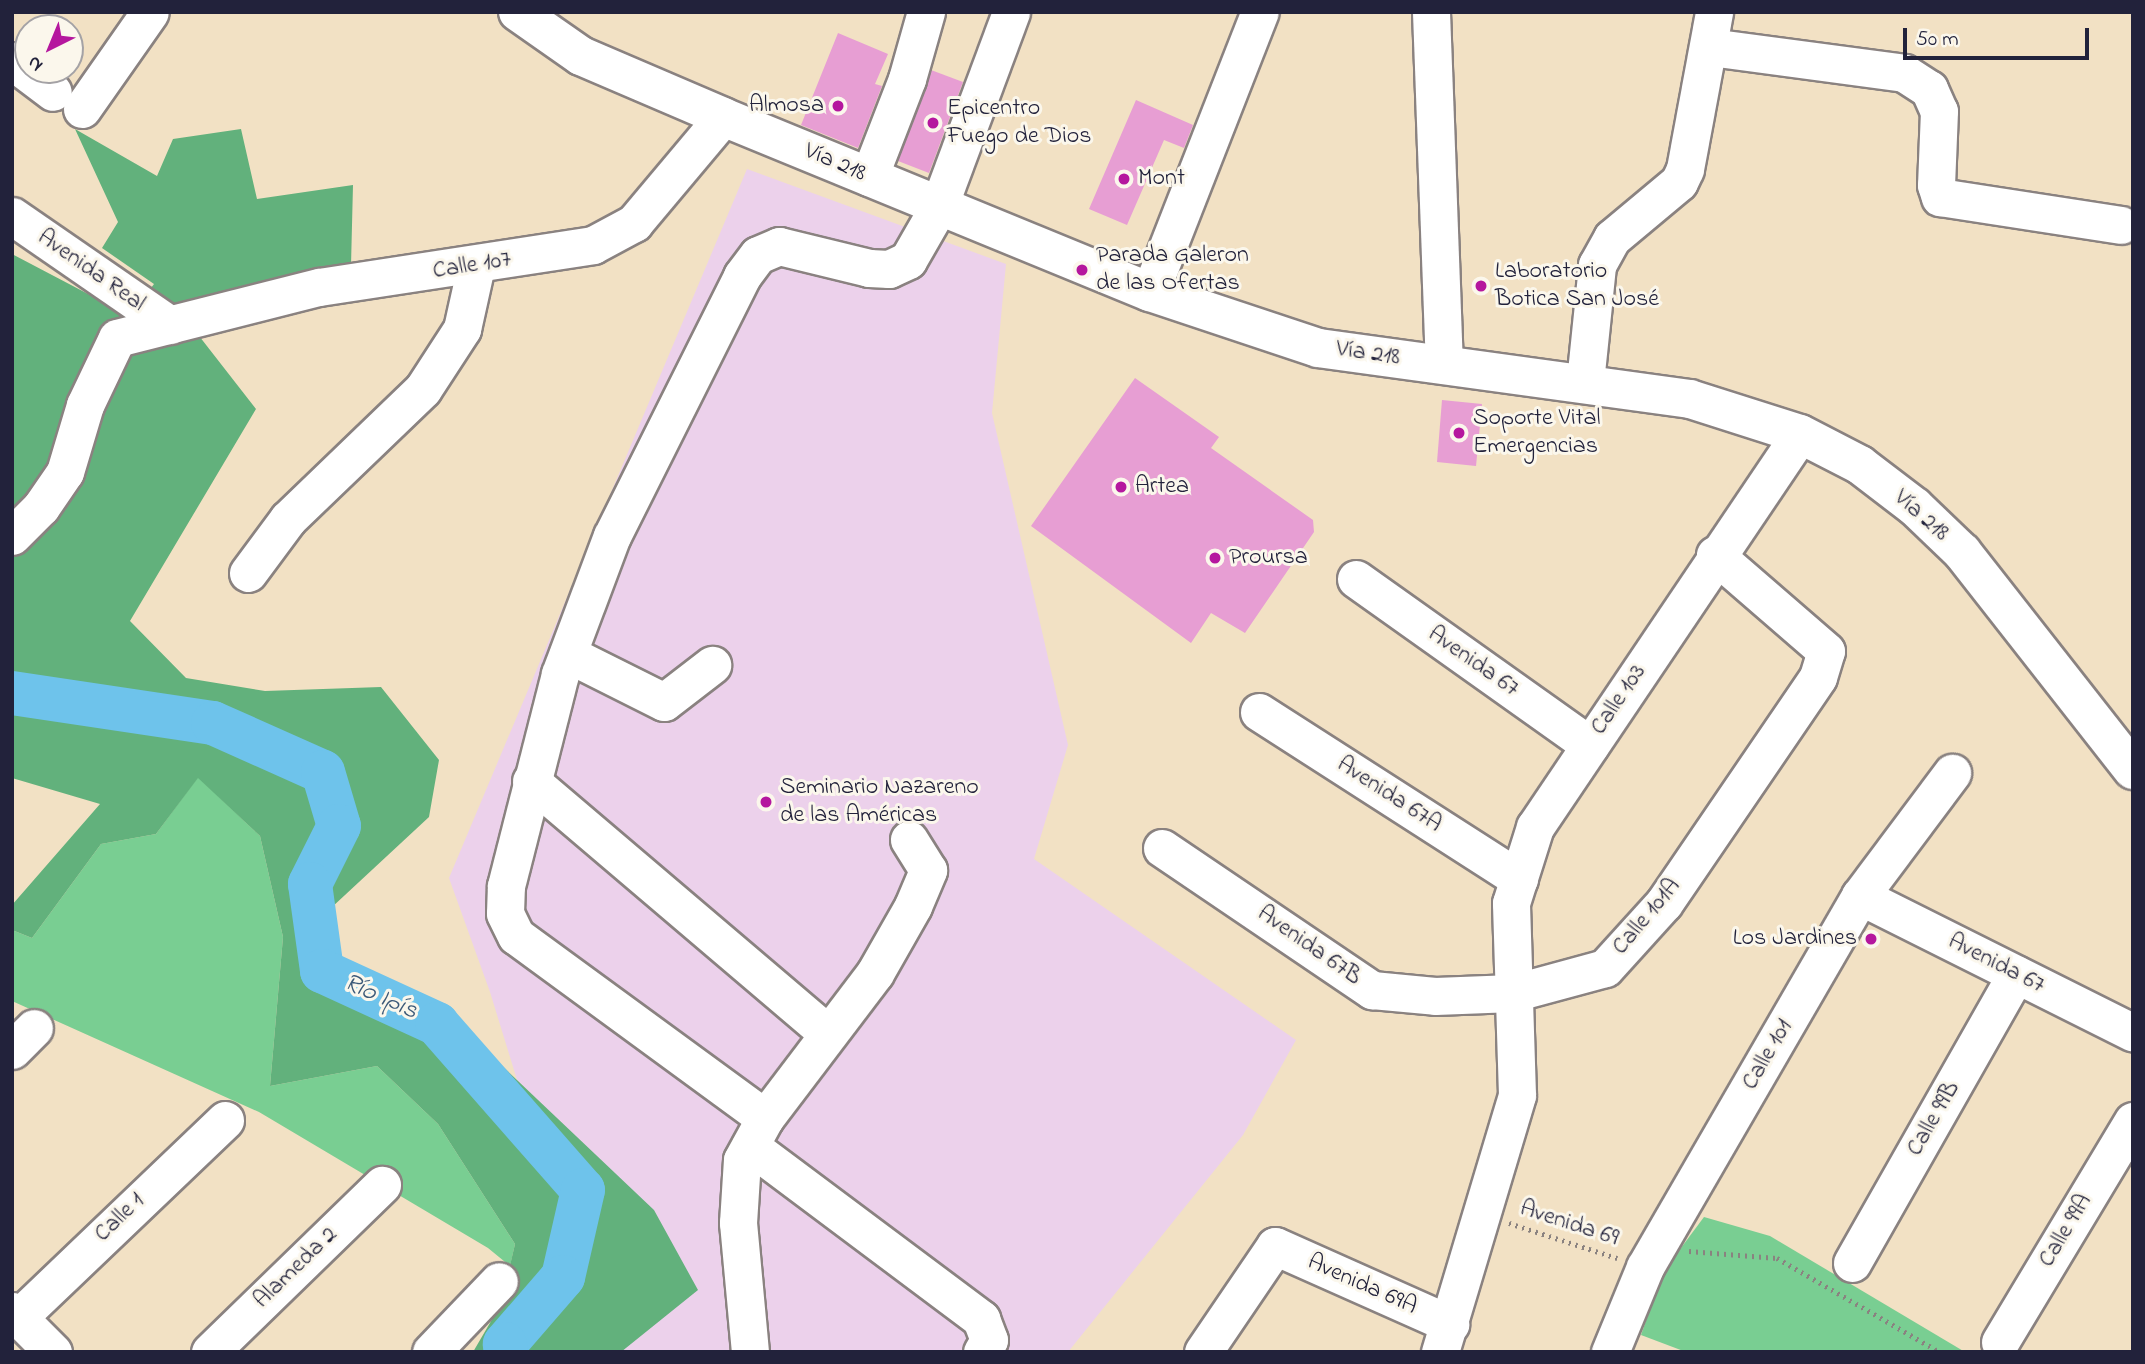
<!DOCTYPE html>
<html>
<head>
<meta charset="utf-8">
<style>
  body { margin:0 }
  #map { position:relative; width:2145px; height:1364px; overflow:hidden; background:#f2e1c4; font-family:"Indie Flower",sans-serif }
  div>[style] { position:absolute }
  .built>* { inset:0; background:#ecd1eb }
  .green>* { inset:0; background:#79ce92 }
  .forest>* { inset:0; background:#62b17c }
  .river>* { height:44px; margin:-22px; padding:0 22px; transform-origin:22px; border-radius:22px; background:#6ec3eb }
  .building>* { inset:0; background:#e79ed3 }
  .path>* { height:4.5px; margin-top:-2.25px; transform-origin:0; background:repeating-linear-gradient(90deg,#8a8280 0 2px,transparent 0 7px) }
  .roads { filter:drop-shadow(2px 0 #8a8280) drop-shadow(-2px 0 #8a8280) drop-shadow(0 2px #8a8280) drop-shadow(0 -2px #8a8280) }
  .minor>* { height:37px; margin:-18.5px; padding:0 18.5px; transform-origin:18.5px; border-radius:18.5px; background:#fff }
  .major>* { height:38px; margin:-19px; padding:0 19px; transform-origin:19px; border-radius:19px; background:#fff }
  .dots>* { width:19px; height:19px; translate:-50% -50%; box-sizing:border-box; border:4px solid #fbf7ec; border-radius:50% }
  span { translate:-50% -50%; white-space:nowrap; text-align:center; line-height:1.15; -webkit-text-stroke:6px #fbf7ec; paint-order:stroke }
  .poi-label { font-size:24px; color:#22223b }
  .right { translate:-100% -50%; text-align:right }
  .left { translate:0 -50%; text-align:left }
  .street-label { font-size:24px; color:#22223b }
  .water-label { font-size:26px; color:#3d5a79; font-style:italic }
  .frame { position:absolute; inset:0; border:14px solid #22223b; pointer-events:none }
  .north { position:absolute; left:14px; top:14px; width:70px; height:70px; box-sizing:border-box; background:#fbf7ec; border:2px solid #a4a2a5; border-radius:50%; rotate:223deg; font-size:19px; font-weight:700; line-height:28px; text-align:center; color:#22223b }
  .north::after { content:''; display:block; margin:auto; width:24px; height:32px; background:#b5179e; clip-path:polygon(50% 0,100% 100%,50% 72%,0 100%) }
  .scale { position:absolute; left:1903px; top:28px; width:186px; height:32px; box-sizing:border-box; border:4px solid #22223b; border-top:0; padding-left:9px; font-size:21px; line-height:24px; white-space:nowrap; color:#22223b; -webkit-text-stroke:5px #fbf7ec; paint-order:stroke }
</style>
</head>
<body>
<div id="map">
  <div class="built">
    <i style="clip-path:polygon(747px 169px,1006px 264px,992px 413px,1068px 745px,1034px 859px,1296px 1040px,1243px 1135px,1068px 1352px,607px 1352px,588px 1311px,490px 992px,449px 878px)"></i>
  </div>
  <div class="green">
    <i style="clip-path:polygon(198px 777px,260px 836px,283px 937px,270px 1086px,377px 1066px,438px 1124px,515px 1244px,510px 1266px,488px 1248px,259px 1112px,12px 1001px,12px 930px,32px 938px,101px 844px,156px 834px)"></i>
    <i style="clip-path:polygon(1704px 1217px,1770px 1236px,1965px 1352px,1686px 1352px,1641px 1335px,1663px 1272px)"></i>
  </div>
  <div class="forest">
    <i style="clip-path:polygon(75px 129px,157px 176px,173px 139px,241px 129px,257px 199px,353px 185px,351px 266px,196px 332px,256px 409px,130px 621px,186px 678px,265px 691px,381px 687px,439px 760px,429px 817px,331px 908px,330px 959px,458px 1024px,654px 1210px,698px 1290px,621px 1352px,473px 1352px,501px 1304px,515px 1244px,438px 1124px,377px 1066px,270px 1086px,283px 937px,260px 836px,198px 778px,156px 834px,101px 844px,32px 938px,12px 930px,12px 905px,100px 804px,12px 778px,12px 254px,130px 316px,154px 284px,102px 248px,118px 222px)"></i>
  </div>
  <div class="river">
    <i style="left:12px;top:693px;width:203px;rotate:8.5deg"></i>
    <i style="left:213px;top:723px;width:120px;rotate:24deg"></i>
    <i style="left:323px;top:772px;width:56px;rotate:73.5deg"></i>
    <i style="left:339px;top:826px;width:65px;rotate:116.6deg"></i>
    <i style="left:310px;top:884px;width:88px;rotate:82.1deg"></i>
    <i style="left:322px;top:971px;width:127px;rotate:24.7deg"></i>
    <i style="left:437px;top:1024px;width:221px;rotate:48.7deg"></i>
    <i style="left:583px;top:1190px;width:89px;rotate:102.9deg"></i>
    <i style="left:563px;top:1277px;width:89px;rotate:130.9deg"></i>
    <i style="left:505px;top:1344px;width:8px;rotate:83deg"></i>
  </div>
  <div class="building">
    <i style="clip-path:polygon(838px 33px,888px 54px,875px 84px,882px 86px,858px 148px,801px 125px)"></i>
    <i style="clip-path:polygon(931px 70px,963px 82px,929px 173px,898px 161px)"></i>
    <i style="clip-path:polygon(1136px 100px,1193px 125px,1184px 148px,1164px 140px,1127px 225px,1089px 209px)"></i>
    <i style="clip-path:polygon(1135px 378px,1219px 437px,1211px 448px,1313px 520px,1314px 532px,1245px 633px,1211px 613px,1191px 643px,1031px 526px)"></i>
    <i style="clip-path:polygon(1442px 400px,1482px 404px,1476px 466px,1437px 462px)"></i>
  </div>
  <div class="path">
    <i style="left:1509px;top:1223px;width:114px;rotate:18deg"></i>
    <i style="left:1689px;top:1251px;width:88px;rotate:4.5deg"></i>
    <i style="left:1777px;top:1258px;width:188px;rotate:30deg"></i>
  </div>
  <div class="roads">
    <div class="minor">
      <i style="left:1431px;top:12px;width:353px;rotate:87.9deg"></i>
      <i style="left:1710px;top:47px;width:196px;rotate:7.6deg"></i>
      <i style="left:1904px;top:73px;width:30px;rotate:33deg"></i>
      <i style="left:1929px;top:89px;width:24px;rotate:66deg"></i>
      <i style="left:1939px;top:111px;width:74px;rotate:92.3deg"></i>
      <i style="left:1936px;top:185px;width:13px;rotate:72deg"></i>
      <i style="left:1940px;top:197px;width:183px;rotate:8.8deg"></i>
      <i style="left:12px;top:61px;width:51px;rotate:37.1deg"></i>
      <i style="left:82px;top:109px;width:118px;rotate:-55deg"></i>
      <i style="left:869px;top:177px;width:105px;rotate:-68.8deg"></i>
      <i style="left:907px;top:79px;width:70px;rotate:-74.2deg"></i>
      <i style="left:12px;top:216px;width:192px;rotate:34.6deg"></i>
      <i style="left:1150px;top:292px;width:301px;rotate:-68.6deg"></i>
      <i style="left:1585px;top:382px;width:118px;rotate:-84.1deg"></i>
      <i style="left:1597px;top:265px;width:31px;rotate:-61deg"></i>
      <i style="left:1612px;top:238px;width:87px;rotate:-39.9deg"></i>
      <i style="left:1679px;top:182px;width:14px;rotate:-65deg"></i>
      <i style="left:1685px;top:169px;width:160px;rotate:-79.5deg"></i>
      <i style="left:12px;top:536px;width:41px;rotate:-45deg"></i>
      <i style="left:41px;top:507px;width:42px;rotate:-55.6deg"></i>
      <i style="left:65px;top:472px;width:70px;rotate:-73.4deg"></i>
      <i style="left:85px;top:405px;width:74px;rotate:-64.5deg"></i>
      <i style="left:117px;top:338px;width:208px;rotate:-14.2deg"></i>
      <i style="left:319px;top:287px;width:277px;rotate:-8.7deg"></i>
      <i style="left:593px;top:245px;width:47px;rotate:-28.2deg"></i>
      <i style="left:634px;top:223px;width:138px;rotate:-50deg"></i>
      <i style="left:248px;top:573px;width:67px;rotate:-53.5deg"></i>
      <i style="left:288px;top:519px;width:187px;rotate:-43.9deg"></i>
      <i style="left:423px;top:389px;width:72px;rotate:-57deg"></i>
      <i style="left:462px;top:329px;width:65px;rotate:-77.5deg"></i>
      <i style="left:1356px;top:579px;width:287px;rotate:35.4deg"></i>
      <i style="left:568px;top:654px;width:107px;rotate:26.6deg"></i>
      <i style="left:664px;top:702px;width:61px;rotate:-37.6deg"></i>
      <i style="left:1259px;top:712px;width:309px;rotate:32.7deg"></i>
      <i style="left:531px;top:781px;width:390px;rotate:40.4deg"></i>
      <i style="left:1162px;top:848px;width:254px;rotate:34.1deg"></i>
      <i style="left:1372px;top:990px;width:63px;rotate:5.4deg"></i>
      <i style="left:1435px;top:996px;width:78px;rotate:-2.2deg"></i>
      <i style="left:1513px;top:993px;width:95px;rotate:-15.2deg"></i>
      <i style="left:1605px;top:968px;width:88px;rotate:-47.8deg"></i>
      <i style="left:1664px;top:903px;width:273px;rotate:-55.7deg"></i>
      <i style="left:1818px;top:677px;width:27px;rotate:-73deg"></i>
      <i style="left:1826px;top:651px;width:147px;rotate:-139.1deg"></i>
      <i style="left:1860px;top:896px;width:305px;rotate:26.6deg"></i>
      <i style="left:12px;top:1050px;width:31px;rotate:-45deg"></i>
      <i style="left:765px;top:1118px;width:308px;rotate:-143.8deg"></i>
      <i style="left:516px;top:936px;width:25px;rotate:-116deg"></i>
      <i style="left:505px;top:913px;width:27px;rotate:-88deg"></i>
      <i style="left:506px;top:886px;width:219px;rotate:-75.7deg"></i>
      <i style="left:560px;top:674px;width:147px;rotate:-69.4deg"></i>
      <i style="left:612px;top:536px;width:291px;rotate:-63.4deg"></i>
      <i style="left:742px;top:276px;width:26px;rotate:-53deg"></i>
      <i style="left:758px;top:255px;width:23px;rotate:-23deg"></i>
      <i style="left:779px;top:246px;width:93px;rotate:13.7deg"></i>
      <i style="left:869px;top:268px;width:20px;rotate:3deg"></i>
      <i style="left:889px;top:269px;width:21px;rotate:-25deg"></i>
      <i style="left:908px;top:260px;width:62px;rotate:-60.1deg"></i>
      <i style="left:939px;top:206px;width:207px;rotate:-69.6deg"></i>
      <i style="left:750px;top:1146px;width:289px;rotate:36.8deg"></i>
      <i style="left:981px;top:1319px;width:22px;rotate:69deg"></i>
      <i style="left:989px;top:1340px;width:14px;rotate:120deg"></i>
      <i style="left:1852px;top:1263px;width:332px;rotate:-60.4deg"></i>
      <i style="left:12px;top:1311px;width:58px;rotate:45deg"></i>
      <i style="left:19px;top:1317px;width:285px;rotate:-43.7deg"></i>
      <i style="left:2000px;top:1342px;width:258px;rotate:-59deg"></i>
      <i style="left:210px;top:1352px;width:240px;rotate:-44.2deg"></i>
      <i style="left:431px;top:1352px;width:98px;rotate:-46.2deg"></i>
      <i style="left:750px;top:1352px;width:130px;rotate:-95.3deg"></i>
      <i style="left:738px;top:1223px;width:63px;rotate:-86.4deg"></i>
      <i style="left:742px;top:1160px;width:48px;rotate:-61.3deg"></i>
      <i style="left:765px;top:1118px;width:182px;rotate:-52.8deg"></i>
      <i style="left:875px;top:973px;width:77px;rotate:-60.4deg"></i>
      <i style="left:913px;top:906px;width:39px;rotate:-67deg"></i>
      <i style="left:928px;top:870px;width:36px;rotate:-122deg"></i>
      <i style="left:1203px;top:1352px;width:128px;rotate:-55.8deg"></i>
      <i style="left:1275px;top:1246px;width:192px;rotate:24deg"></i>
      <i style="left:1440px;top:1352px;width:268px;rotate:-73.3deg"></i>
      <i style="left:1517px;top:1095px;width:192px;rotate:-91.8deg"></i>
      <i style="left:1511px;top:903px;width:80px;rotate:-72.5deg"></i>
      <i style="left:1535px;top:827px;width:474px;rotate:-56deg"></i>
      <i style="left:1610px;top:1352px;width:92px;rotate:-67.6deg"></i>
      <i style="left:1645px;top:1267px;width:429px;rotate:-59.9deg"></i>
      <i style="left:1860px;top:896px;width:154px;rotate:-53.2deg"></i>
    </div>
    <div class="major">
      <i style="left:518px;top:12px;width:77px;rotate:34.9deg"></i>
      <i style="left:581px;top:56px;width:155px;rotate:23.2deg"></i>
      <i style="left:723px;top:117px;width:461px;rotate:22.3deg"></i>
      <i style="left:1150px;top:292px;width:177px;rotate:18.4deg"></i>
      <i style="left:1318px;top:348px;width:375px;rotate:7.8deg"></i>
      <i style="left:1690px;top:399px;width:115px;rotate:17.7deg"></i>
      <i style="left:1800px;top:434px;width:68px;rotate:27.3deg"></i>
      <i style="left:1860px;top:465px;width:69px;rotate:37.4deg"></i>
      <i style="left:1915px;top:507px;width:65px;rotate:43.8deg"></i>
      <i style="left:1962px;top:552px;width:277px;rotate:51.9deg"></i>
    </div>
  </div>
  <div class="dots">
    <i style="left:838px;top:106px;background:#b5179e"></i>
    <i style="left:933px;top:123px;background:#b5179e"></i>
    <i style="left:1124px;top:179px;background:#b5179e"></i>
    <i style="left:1082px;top:270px;background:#b5179e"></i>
    <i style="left:1481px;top:286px;background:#b5179e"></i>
    <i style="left:1459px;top:433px;background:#b5179e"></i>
    <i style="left:1121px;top:487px;background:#b5179e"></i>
    <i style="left:1215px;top:558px;background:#b5179e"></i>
    <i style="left:766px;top:802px;background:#b5179e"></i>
    <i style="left:1871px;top:939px;background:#b5179e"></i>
  </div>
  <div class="poi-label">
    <span class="right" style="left:824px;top:106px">Almosa</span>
    <span class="left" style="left:947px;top:123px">Epicentro<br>Fuego de Dios</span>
    <span class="left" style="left:1138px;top:179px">Mont</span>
    <span class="left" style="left:1096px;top:270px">Parada Galeron<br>de las Ofertas</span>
    <span class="left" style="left:1495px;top:286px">Laboratorio<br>Botica San José</span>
    <span class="left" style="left:1473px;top:433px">Soporte Vital<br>Emergencias</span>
    <span class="left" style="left:1135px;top:487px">Artea</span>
    <span class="left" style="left:1229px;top:558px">Proursa</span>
    <span class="left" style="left:780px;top:802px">Seminario Nazareno<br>de las Américas</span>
    <span class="right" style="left:1857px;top:939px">Los Jardines</span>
  </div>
  <div class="street-label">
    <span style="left:835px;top:163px;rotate:23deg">Vía 218</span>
    <span style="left:472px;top:266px;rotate:-9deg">Calle 107</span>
    <span style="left:91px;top:271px;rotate:35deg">Avenida Real</span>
    <span style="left:1368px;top:354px;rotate:8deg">Vía 218</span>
    <span style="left:1921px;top:516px;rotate:41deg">Vía 218</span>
    <span style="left:1473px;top:662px;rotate:35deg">Avenida 67</span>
    <span style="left:1619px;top:700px;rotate:-56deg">Calle 103</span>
    <span style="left:1389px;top:795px;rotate:33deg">Avenida 67A</span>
    <span style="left:1647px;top:917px;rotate:-50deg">Calle 101A</span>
    <span style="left:1309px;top:946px;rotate:35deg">Avenida 67B</span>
    <span style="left:1996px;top:964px;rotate:27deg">Avenida 67</span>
    <span style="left:1768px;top:1055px;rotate:-60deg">Calle 101</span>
    <span style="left:1934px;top:1119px;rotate:-60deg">Calle 99B</span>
    <span style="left:120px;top:1218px;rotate:-44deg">Calle 1</span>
    <span style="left:1569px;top:1224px;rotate:18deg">Avenida 69</span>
    <span style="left:2066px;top:1231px;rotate:-59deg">Calle 99A</span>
    <span style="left:296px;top:1268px;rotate:-44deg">Alameda 2</span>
    <span style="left:1362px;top:1285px;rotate:24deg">Avenida 69A</span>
  </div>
  <div class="water-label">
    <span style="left:380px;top:998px;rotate:24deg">Río Ipís</span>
  </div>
  <div class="frame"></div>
  <div class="north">N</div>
  <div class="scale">50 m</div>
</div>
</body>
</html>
